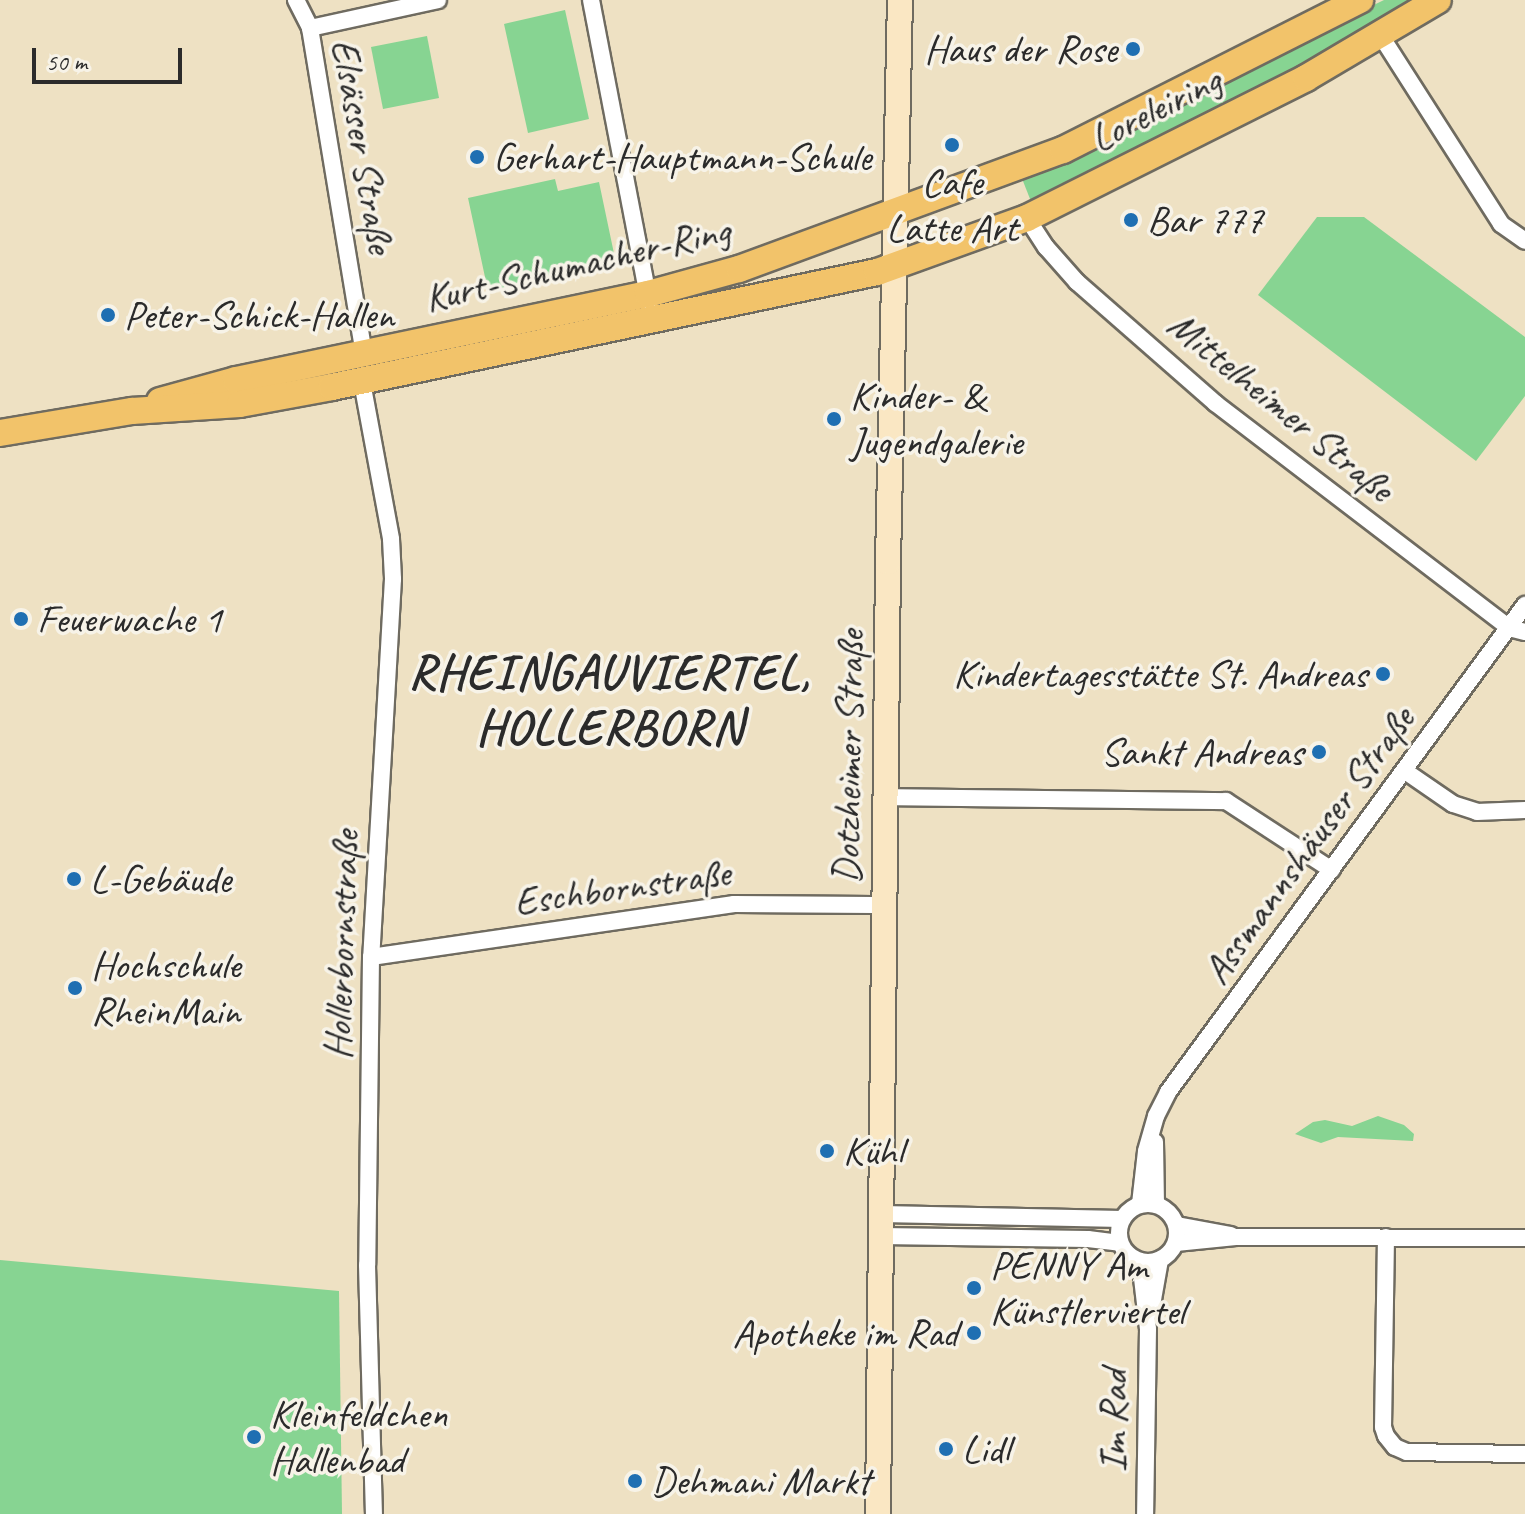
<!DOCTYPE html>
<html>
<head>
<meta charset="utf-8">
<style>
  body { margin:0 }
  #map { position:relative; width:1525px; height:1514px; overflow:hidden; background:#eee1c3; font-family:Caveat,sans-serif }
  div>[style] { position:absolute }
  .green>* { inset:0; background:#87d492 }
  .roads { filter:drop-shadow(2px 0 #6f6b60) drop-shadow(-2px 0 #6f6b60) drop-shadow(0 2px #6f6b60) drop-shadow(0 -2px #6f6b60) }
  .street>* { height:16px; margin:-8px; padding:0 8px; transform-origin:8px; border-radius:8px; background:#fff }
  .street>.ring { margin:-8px; padding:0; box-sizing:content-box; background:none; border:16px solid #fff; border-radius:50% }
  .secondary>* { height:24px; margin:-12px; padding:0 12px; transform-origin:12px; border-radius:12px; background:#fae7c3 }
  .primary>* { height:26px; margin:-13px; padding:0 13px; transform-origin:13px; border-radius:13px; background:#f2c36a }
  .dots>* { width:22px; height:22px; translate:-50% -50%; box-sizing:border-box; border:4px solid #f7f3e8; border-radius:50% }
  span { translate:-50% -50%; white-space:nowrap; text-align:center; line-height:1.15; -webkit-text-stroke:7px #f7f3e8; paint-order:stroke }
  .poi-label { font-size:40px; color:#2b2b2b }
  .right { translate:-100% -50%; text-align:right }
  .left { translate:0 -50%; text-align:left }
  .street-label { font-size:40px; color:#2b2b2b }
  .district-label { font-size:48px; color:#2b2b2b; font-weight:700; letter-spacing:2px }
  .scale { position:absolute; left:32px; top:48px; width:150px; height:36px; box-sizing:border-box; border:4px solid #2b2b2b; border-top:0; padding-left:10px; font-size:24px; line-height:28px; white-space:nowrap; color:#2b2b2b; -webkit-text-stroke:6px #f7f3e8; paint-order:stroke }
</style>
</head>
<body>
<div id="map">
  <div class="green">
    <i style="clip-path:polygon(1384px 0,1420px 0,1373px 29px,1032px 204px,1021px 176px)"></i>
    <i style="clip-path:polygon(565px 10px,589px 119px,528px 133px,504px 24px)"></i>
    <i style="clip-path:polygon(427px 36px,439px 98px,383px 109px,371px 47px)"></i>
    <i style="clip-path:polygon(555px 179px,558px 191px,599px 182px,616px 263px,488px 291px,468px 198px)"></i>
    <i style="clip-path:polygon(1317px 217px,1364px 217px,1525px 337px,1525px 396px,1476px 461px,1258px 295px)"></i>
    <i style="clip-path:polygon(1378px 1116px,1404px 1125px,1414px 1134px,1413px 1141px,1338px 1137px,1321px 1143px,1295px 1134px,1313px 1122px,1325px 1120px,1352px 1126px)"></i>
    <i style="clip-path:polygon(0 1260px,339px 1291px,342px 1514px,0 1514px)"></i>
  </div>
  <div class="roads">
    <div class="street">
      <i style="left:296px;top:0;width:31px;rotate:63deg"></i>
      <i style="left:310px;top:28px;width:330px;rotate:80.6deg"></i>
      <i style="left:591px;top:0;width:307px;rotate:79.1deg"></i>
      <i style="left:310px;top:28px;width:131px;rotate:-12.3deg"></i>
      <i style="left:1381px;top:36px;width:223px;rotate:57.4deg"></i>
      <i style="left:1501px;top:224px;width:29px;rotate:35deg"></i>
      <i style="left:1027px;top:218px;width:35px;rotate:57deg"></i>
      <i style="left:1046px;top:247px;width:47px;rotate:48.5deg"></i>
      <i style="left:1077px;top:282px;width:184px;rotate:41.2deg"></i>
      <i style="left:1215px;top:403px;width:370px;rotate:37.4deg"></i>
      <i style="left:1509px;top:628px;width:16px;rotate:14deg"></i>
      <i style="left:362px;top:382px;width:160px;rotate:79.5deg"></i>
      <i style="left:391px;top:539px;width:40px;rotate:87.1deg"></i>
      <i style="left:393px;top:579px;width:379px;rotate:93.3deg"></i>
      <i style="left:371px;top:957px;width:308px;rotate:90.7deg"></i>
      <i style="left:367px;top:1265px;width:249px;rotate:88.4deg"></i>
      <i style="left:1405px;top:771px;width:58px;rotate:34.5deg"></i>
      <i style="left:1453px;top:804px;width:25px;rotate:18deg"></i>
      <i style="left:1477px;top:812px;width:48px;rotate:-2.4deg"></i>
      <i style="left:885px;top:797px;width:341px;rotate:0.7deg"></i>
      <i style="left:1226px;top:801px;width:126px;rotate:33.1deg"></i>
      <i style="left:371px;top:957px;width:367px;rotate:-8.3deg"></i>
      <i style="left:734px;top:904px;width:150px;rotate:0.4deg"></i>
      <i style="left:1155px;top:1142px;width:62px;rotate:89.1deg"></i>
      <i class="ring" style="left:1119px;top:1204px;width:42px;height:42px"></i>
      <i style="left:1140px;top:1204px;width:53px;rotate:-83.5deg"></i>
      <i style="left:1146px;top:1151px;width:36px;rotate:-74deg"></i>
      <i style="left:1156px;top:1116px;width:27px;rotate:-63deg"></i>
      <i style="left:1168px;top:1092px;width:604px;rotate:-53.76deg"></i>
      <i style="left:882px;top:1214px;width:240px;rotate:1.2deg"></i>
      <i style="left:1177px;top:1225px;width:55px;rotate:10.5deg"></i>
      <i style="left:881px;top:1236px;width:207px;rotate:0.8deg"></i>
      <i style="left:1088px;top:1239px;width:32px;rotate:7deg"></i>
      <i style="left:1386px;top:1237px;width:190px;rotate:90.9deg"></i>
      <i style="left:1383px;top:1427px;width:9px;rotate:72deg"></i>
      <i style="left:1386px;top:1436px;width:14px;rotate:51deg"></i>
      <i style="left:1395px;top:1447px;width:13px;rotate:23deg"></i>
      <i style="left:1407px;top:1452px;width:118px;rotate:1deg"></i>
      <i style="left:1176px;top:1243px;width:60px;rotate:-5.7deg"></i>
      <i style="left:1236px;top:1237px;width:289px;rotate:0.2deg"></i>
      <i style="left:1140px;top:1261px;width:68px;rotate:83.3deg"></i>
      <i style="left:1148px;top:1329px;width:185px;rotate:90.9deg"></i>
      <i style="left:1151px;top:1311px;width:52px;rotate:-80deg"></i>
    </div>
    <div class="secondary">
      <i style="left:878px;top:1514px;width:952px;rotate:-89.4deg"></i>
      <i style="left:888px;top:562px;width:562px;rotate:-88.78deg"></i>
    </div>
    <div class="primary">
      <i style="left:160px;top:401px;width:79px;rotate:-15.4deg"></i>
      <i style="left:236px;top:380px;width:421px;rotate:-11.8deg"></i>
      <i style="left:648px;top:294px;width:94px;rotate:-15.4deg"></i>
      <i style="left:739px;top:269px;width:345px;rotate:-20.2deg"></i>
      <i style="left:1063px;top:150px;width:333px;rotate:-26.8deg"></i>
      <i style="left:0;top:433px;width:134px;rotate:-9.5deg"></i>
      <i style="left:132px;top:411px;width:108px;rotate:-3.7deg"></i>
      <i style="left:240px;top:404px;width:94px;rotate:-10.5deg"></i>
      <i style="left:332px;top:387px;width:557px;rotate:-11.92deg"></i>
      <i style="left:877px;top:272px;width:159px;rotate:-19.8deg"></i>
      <i style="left:1027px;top:218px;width:312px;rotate:-26.6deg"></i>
      <i style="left:1306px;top:78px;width:153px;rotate:-30.6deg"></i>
    </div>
  </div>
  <div class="dots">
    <i style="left:1133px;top:49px;background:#1f6fb2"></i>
    <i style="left:952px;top:145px;background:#1f6fb2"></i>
    <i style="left:477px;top:157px;background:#1f6fb2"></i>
    <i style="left:1131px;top:220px;background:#1f6fb2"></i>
    <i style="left:108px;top:315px;background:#1f6fb2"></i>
    <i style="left:834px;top:419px;background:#1f6fb2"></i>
    <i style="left:21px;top:619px;background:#1f6fb2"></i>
    <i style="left:1383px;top:674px;background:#1f6fb2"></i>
    <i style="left:1319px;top:752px;background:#1f6fb2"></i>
    <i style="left:74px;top:879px;background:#1f6fb2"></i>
    <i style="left:75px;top:988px;background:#1f6fb2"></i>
    <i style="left:827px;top:1151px;background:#1f6fb2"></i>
    <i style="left:974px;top:1288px;background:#1f6fb2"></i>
    <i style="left:974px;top:1333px;background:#1f6fb2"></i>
    <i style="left:254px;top:1437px;background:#1f6fb2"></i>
    <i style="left:946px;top:1449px;background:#1f6fb2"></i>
    <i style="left:635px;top:1481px;background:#1f6fb2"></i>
  </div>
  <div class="poi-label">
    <span class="right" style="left:1117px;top:49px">Haus der Rose</span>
    <span class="left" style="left:493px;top:157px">Gerhart-Hauptmann-Schule</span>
    <span style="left:952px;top:205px">Cafe<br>Latte Art</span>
    <span class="left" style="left:1147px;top:220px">Bar 777</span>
    <span class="left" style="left:124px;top:315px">Peter-Schick-Hallen</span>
    <span class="left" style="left:850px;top:419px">Kinder- &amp;<br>Jugendgalerie</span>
    <span class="left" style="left:37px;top:619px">Feuerwache 1</span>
    <span class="right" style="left:1367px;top:674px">Kindertagesstätte St. Andreas</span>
    <span class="right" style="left:1303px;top:752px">Sankt Andreas</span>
    <span class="left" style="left:90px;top:879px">L-Gebäude</span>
    <span class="left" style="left:91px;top:988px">Hochschule<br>RheinMain</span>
    <span class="left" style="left:843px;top:1151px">Kühl</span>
    <span class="left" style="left:990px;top:1288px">PENNY Am<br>Künstlerviertel</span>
    <span class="right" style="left:958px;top:1333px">Apotheke im Rad</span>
    <span class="left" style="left:270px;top:1437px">Kleinfeldchen<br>Hallenbad</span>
    <span class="left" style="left:962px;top:1449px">Lidl</span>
    <span class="left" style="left:651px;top:1481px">Dehmani Markt</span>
  </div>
  <div class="street-label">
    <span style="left:1155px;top:109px;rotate:-27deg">Loreleiring</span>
    <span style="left:363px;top:146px;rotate:80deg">Elsässer Straße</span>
    <span style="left:577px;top:264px;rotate:-13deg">Kurt-Schumacher-Ring</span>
    <span style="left:1281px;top:406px;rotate:39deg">Mittelheimer Straße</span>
    <span style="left:848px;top:757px;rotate:-89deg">Dotzheimer Straße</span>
    <span style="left:1308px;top:845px;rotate:-54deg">Assmannshäuser Straße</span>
    <span style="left:622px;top:887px;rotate:-8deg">Eschbornstraße</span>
    <span style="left:341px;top:945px;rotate:-88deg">Hollerbornstraße</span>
    <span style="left:1113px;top:1421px;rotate:-89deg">Im Rad</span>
  </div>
  <div class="district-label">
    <span style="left:610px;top:700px">RHEINGAUVIERTEL,<br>HOLLERBORN</span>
  </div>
  <div class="scale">50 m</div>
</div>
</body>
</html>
